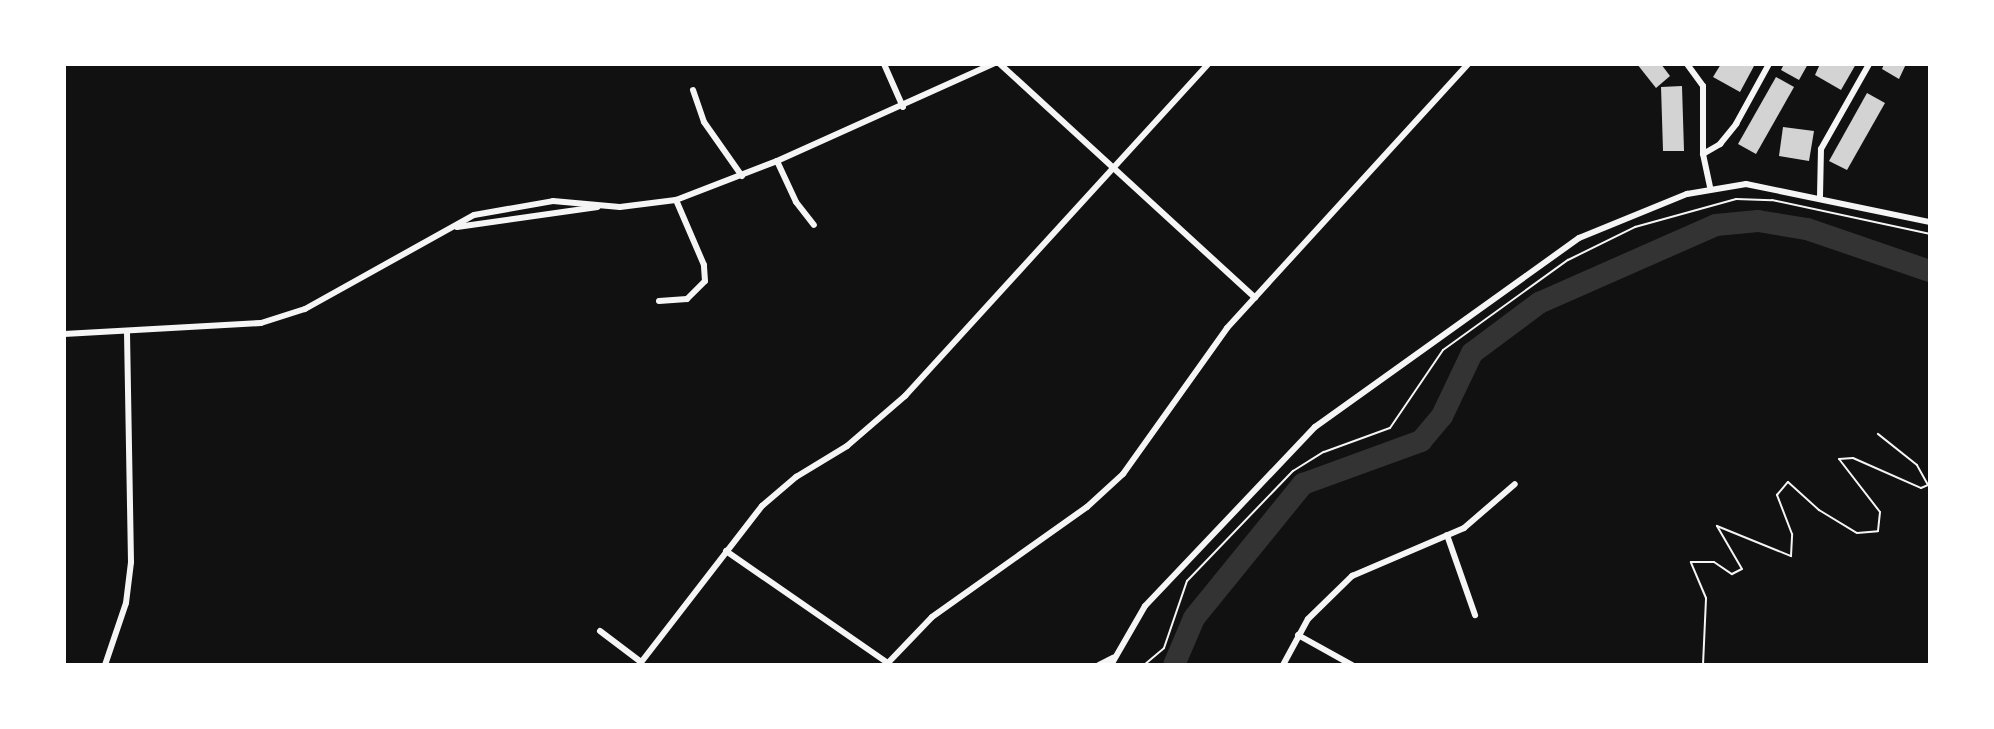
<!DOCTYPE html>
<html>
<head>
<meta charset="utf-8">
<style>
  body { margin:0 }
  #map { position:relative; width:1994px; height:729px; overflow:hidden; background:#111; font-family:Overpass,sans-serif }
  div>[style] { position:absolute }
  .river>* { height:22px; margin:-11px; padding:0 11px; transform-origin:11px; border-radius:11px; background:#333 }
  .building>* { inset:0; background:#d3d3d3 }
  .path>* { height:2px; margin:-1px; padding:0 1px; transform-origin:1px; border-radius:1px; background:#f5f5f5 }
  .minor>* { height:6px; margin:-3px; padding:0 3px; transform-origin:3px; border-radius:3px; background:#f5f5f5 }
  span { translate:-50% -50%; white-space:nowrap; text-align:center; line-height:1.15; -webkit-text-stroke:6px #fff; paint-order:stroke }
  .frame { position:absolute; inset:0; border:66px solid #fff; pointer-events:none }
</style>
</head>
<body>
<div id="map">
  <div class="river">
    <i style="left:1174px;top:665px;width:51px;rotate:-66.9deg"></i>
    <i style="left:1194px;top:618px;width:173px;rotate:-50.9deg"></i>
    <i style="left:1303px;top:484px;width:126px;rotate:-20deg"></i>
    <i style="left:1421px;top:441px;width:33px;rotate:-50deg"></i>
    <i style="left:1442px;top:416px;width:70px;rotate:-64.5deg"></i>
    <i style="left:1472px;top:353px;width:84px;rotate:-36.7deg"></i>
    <i style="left:1539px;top:303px;width:193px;rotate:-23.8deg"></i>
    <i style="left:1716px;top:225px;width:42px;rotate:-5.4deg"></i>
    <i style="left:1758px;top:221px;width:50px;rotate:9.3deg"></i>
    <i style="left:1807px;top:229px;width:130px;rotate:18.9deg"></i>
  </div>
  <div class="building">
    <i style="clip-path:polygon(1637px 64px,1661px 64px,1670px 76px,1656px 88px)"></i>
    <i style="clip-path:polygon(1721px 64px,1754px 66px,1740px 92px,1713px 77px)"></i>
    <i style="clip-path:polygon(1784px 64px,1808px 64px,1799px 80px,1781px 70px)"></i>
    <i style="clip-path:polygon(1820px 64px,1856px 64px,1841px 90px,1815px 75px)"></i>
    <i style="clip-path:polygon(1884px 64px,1885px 65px,1906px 64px,1899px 79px,1882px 69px)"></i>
    <i style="clip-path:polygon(1776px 77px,1794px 87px,1756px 154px,1738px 144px)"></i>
    <i style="clip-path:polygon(1682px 86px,1684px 151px,1663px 151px,1661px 87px)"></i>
    <i style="clip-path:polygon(1867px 93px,1885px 103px,1847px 170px,1829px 161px)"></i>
    <i style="clip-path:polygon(1783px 127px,1814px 131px,1809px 161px,1779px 156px)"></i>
  </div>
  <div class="path">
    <i style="left:1144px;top:665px;width:26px;rotate:-40deg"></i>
    <i style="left:1164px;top:648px;width:71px;rotate:-71.1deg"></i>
    <i style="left:1187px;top:581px;width:153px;rotate:-46.1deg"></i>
    <i style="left:1293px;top:471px;width:36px;rotate:-32deg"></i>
    <i style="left:1324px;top:452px;width:70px;rotate:-20deg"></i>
    <i style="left:1390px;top:428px;width:94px;rotate:-55.8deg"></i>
    <i style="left:1443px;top:350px;width:154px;rotate:-35.8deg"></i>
    <i style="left:1568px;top:260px;width:75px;rotate:-26.2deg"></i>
    <i style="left:1635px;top:227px;width:105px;rotate:-15.5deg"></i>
    <i style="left:1736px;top:199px;width:36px;rotate:2deg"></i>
    <i style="left:1772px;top:200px;width:162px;rotate:12.1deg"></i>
    <i style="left:1703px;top:665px;width:67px;rotate:-87.4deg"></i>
    <i style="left:1706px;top:598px;width:39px;rotate:-113deg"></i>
    <i style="left:1691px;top:562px;width:23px"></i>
    <i style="left:1714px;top:562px;width:22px;rotate:34deg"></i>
    <i style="left:1732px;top:574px;width:11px;rotate:-27deg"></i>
    <i style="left:1742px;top:569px;width:50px;rotate:-120.2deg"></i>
    <i style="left:1717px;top:526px;width:80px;rotate:22.1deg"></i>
    <i style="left:1791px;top:556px;width:22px;rotate:-87deg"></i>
    <i style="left:1792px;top:534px;width:42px;rotate:-111deg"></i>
    <i style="left:1777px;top:495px;width:17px;rotate:-50deg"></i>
    <i style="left:1788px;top:482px;width:42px;rotate:42.1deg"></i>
    <i style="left:1819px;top:510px;width:44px;rotate:31.2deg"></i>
    <i style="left:1857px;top:533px;width:21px;rotate:-5deg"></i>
    <i style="left:1878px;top:531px;width:19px;rotate:-84deg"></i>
    <i style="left:1880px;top:512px;width:67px;rotate:-127.7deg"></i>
    <i style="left:1839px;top:459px;width:14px;rotate:-4deg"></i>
    <i style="left:1853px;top:458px;width:74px;rotate:23.8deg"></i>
    <i style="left:1921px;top:488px;width:8px;rotate:-23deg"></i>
    <i style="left:1928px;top:485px;width:23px;rotate:-119deg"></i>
    <i style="left:1917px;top:465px;width:50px;rotate:-141.5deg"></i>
  </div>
  <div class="minor">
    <i style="left:884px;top:64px;width:47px;rotate:66.2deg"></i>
    <i style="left:1000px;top:64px;width:346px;rotate:42.5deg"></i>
    <i style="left:1687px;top:64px;width:27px;rotate:54deg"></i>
    <i style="left:1703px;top:86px;width:68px;rotate:90deg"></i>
    <i style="left:1703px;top:154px;width:35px;rotate:78deg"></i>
    <i style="left:693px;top:90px;width:34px;rotate:71deg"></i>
    <i style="left:704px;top:122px;width:66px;rotate:54.9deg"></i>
    <i style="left:1703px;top:154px;width:20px;rotate:-30deg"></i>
    <i style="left:1720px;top:144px;width:26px;rotate:-51deg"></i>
    <i style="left:1736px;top:124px;width:68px;rotate:-61.2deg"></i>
    <i style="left:777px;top:161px;width:45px;rotate:65.1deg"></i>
    <i style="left:796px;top:202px;width:29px;rotate:52deg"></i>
    <i style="left:1820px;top:196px;width:47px;rotate:-88.8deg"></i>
    <i style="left:1821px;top:149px;width:98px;rotate:-60.5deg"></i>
    <i style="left:457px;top:227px;width:142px;rotate:-8.1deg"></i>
    <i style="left:659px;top:301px;width:28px;rotate:-4deg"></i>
    <i style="left:687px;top:299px;width:25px;rotate:-45deg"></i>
    <i style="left:705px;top:281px;width:16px;rotate:-94deg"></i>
    <i style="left:704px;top:265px;width:71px;rotate:-113.3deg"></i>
    <i style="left:64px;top:334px;width:197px;rotate:-3.2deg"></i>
    <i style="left:261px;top:323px;width:46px;rotate:-17.7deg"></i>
    <i style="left:305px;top:309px;width:193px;rotate:-29.1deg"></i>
    <i style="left:474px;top:215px;width:80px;rotate:-10deg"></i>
    <i style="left:553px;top:201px;width:67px;rotate:5.1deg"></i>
    <i style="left:620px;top:207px;width:56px;rotate:-7.1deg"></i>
    <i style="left:676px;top:200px;width:108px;rotate:-21.1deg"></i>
    <i style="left:777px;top:161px;width:237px;rotate:-24.2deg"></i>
    <i style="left:1447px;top:535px;width:85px;rotate:70.7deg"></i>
    <i style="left:726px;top:551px;width:197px;rotate:34.7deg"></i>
    <i style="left:600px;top:631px;width:51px;rotate:37.1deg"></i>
    <i style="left:1298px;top:635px;width:62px;rotate:29.1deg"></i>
    <i style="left:105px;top:665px;width:65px;rotate:-71.3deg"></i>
    <i style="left:126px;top:603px;width:41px;rotate:-83deg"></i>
    <i style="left:131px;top:562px;width:231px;rotate:-91deg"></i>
    <i style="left:639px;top:665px;width:201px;rotate:-52.3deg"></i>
    <i style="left:762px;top:506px;width:45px;rotate:-40.5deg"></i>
    <i style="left:796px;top:477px;width:60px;rotate:-31.3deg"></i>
    <i style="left:847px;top:446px;width:77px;rotate:-40.8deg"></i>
    <i style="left:905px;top:396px;width:449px;rotate:-47.6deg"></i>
    <i style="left:886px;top:665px;width:66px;rotate:-46.2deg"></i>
    <i style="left:932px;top:617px;width:190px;rotate:-35.4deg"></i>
    <i style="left:1087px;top:507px;width:49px;rotate:-42.5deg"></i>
    <i style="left:1123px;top:474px;width:179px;rotate:-54.5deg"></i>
    <i style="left:1227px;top:328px;width:357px;rotate:-47.6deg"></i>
    <i style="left:1099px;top:665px;width:16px;rotate:-27deg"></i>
    <i style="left:1111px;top:665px;width:68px;rotate:-60deg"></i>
    <i style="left:1145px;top:606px;width:247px;rotate:-46.5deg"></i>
    <i style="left:1315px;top:427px;width:325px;rotate:-35.6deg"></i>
    <i style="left:1579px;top:238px;width:117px;rotate:-22.2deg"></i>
    <i style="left:1687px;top:194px;width:60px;rotate:-9.6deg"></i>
    <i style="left:1746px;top:184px;width:188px;rotate:11.7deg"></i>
    <i style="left:1283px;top:665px;width:52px;rotate:-61.5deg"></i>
    <i style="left:1308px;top:619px;width:62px;rotate:-44.3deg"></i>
    <i style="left:1352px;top:576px;width:122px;rotate:-23.2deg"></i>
    <i style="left:1464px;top:528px;width:67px;rotate:-40.8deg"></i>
  </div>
  <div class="frame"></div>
</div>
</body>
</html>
